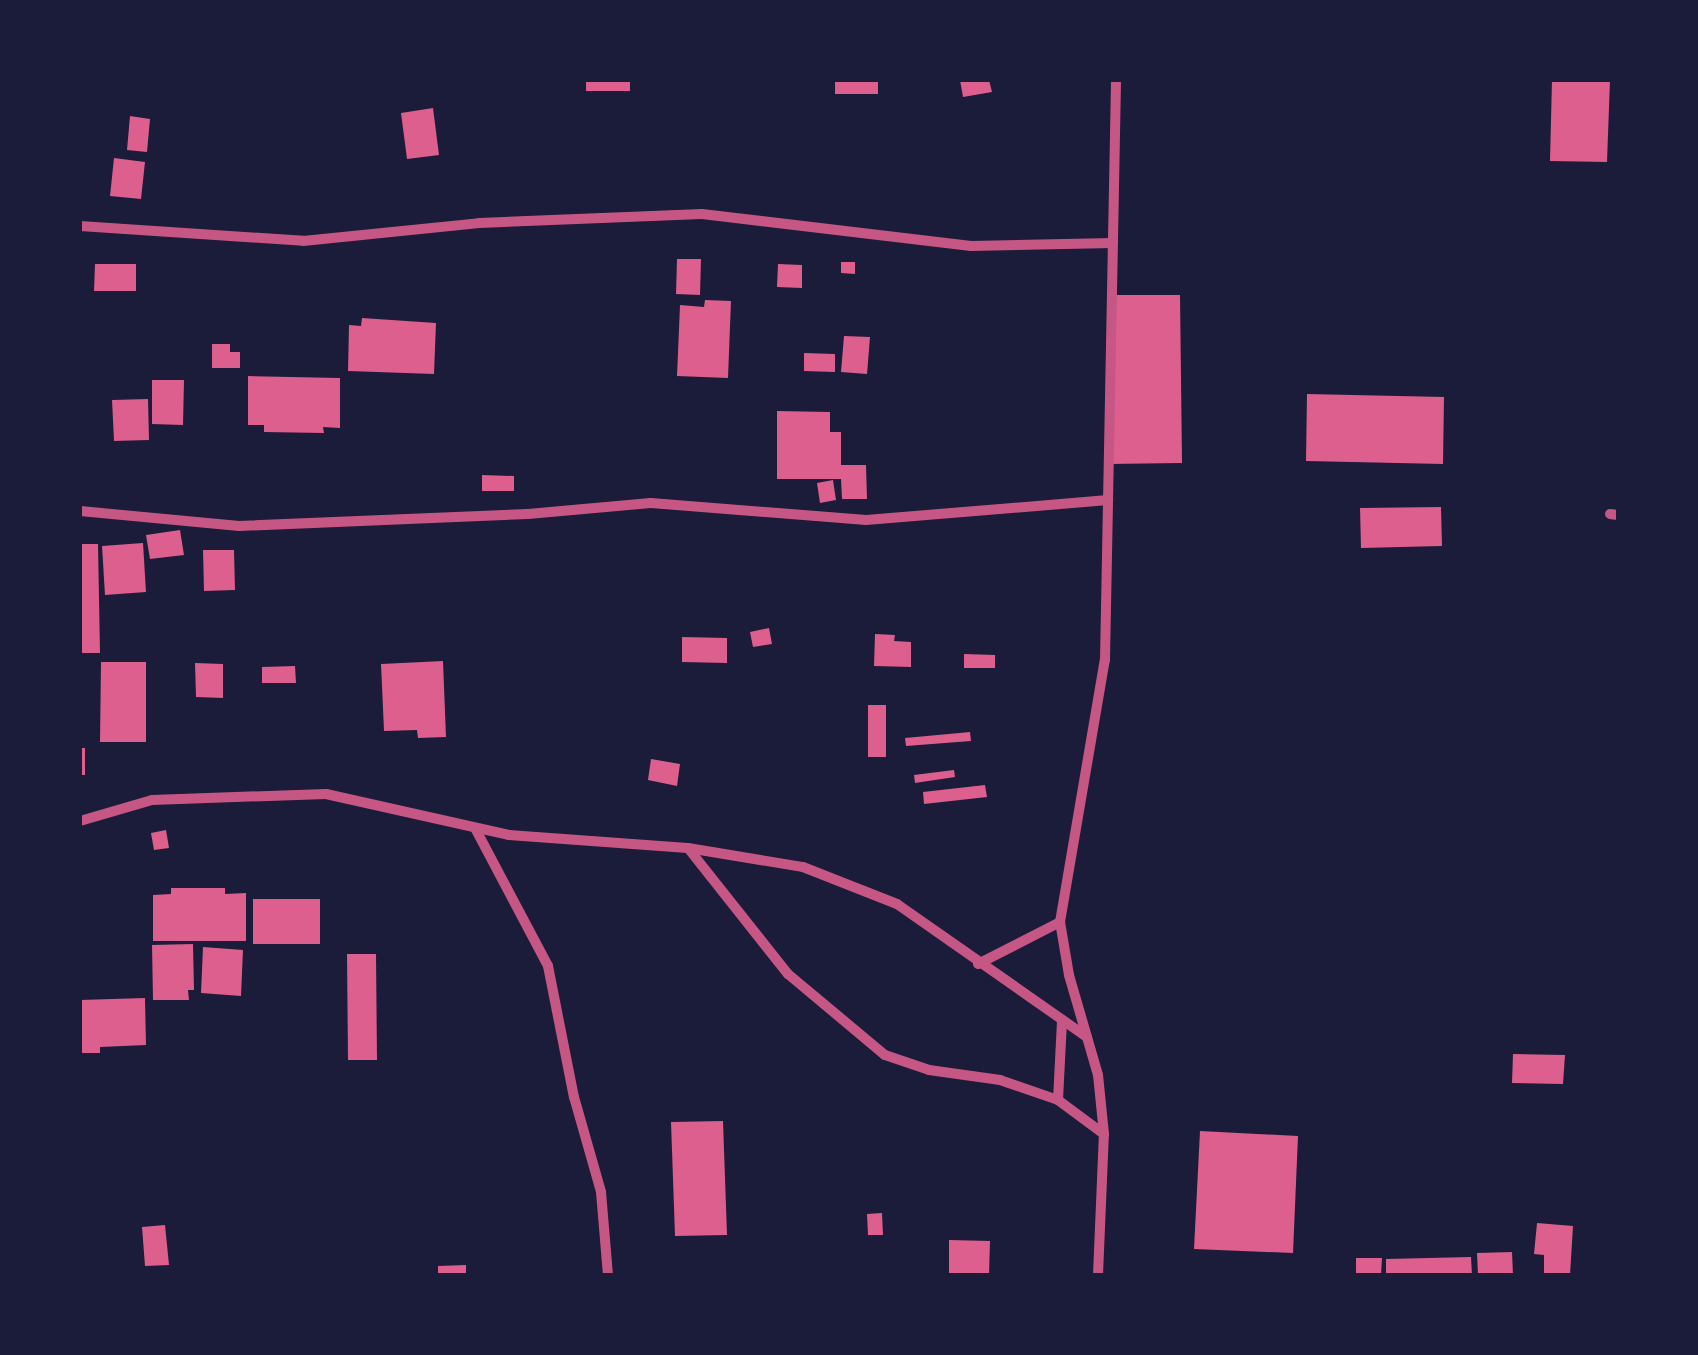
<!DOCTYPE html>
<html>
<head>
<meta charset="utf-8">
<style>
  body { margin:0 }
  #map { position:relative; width:1698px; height:1355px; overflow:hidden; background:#1b1b3a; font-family:"Exo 2",sans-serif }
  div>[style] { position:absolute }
  .building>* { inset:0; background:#dd5f8e }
  .minor>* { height:10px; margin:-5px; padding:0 5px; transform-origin:5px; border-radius:5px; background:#c65784 }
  span { translate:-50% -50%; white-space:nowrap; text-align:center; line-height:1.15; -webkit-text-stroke:10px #1b1b3a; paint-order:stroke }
  .frame { position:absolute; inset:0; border:82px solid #1b1b3a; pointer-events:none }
</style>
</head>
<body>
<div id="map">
  <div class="building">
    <i style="clip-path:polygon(586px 80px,630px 80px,630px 91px,586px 91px)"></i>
    <i style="clip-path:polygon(835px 80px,878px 80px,878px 94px,835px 94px)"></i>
    <i style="clip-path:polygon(960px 80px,989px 80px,992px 92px,963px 97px)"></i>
    <i style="clip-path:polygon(1552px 80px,1610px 80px,1607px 162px,1550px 161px)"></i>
    <i style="clip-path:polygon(433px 108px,439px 155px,407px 159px,401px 113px)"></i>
    <i style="clip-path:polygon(130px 116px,150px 119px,147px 152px,127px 150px)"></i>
    <i style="clip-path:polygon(114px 158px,145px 162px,141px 199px,110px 196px)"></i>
    <i style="clip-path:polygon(677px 259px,701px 259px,700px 295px,676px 294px)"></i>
    <i style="clip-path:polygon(841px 262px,855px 262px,855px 274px,841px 273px)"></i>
    <i style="clip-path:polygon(95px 264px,136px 264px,136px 291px,94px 291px)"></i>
    <i style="clip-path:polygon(778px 264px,802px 265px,802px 288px,777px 287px)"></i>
    <i style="clip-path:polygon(1107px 295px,1180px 295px,1182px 463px,1108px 464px)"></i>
    <i style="clip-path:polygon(705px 300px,731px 301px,728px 378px,677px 376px,680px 305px,704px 307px)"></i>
    <i style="clip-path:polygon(362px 318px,436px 323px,434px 374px,348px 371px,349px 325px,361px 326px)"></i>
    <i style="clip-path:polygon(844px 336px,870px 337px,867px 374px,841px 372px)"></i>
    <i style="clip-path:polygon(212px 344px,230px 344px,230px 352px,240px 352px,240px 368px,212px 368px)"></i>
    <i style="clip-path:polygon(804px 353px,835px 354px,835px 372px,804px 371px)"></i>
    <i style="clip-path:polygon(248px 376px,340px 378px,340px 428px,323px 427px,324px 433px,264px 432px,264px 425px,248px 425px)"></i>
    <i style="clip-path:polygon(152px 380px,184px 380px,183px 425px,152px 424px)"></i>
    <i style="clip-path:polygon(1307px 394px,1444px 397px,1443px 464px,1306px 461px)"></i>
    <i style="clip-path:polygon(148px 399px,149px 440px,114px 441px,112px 400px)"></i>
    <i style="clip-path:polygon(777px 411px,830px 412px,830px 432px,841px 432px,841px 465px,866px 465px,867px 499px,842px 499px,841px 479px,777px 479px)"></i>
    <i style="clip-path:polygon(482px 475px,514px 476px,514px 491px,482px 491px)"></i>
    <i style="clip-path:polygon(833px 480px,836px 500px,820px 503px,817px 483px)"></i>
    <i style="clip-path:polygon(1441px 507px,1442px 546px,1361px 548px,1360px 508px)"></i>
    <i style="clip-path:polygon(180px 530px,184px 555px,150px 559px,146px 535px)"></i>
    <i style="clip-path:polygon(143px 543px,146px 592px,105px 595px,102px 546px)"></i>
    <i style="clip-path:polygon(80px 544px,98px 544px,100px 653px,80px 653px)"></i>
    <i style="clip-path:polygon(203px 550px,234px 550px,235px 590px,204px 591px)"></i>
    <i style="clip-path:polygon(769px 628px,772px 644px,753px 647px,750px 632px)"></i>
    <i style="clip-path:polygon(875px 634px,895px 635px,894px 641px,911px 642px,911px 667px,874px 666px)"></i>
    <i style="clip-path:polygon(682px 637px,727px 638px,727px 663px,682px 662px)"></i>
    <i style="clip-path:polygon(964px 654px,995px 655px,995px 668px,964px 668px)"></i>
    <i style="clip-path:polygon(443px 661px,446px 737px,418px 738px,417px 730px,384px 731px,381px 664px)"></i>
    <i style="clip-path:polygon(101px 662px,146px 662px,146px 742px,100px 742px)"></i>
    <i style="clip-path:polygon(195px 663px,223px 664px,223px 698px,196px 697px)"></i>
    <i style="clip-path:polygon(295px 666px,296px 683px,262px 683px,262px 667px)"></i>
    <i style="clip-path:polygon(868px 705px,886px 705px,886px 757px,868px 757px)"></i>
    <i style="clip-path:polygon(970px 732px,971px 741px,906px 746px,905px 738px)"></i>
    <i style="clip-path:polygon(80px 748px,85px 748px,85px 775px,80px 775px)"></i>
    <i style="clip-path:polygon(651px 759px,680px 764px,677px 786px,648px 780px)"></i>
    <i style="clip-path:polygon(954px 770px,955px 777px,915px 783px,914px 775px)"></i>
    <i style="clip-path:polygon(985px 785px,987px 797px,924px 804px,923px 792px)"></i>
    <i style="clip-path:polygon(166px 830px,169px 848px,154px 850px,151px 833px)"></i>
    <i style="clip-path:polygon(171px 888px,225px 888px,225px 894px,246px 893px,246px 941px,153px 941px,153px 895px,171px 894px)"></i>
    <i style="clip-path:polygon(253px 899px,320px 899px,320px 944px,253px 944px)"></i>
    <i style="clip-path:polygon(193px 944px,194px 990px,188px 990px,189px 1000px,153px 1000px,152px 945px)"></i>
    <i style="clip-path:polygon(203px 947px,243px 950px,241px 996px,201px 993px)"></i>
    <i style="clip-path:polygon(347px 954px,376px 954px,377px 1060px,348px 1060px)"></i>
    <i style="clip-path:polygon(145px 998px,146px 1045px,100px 1047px,100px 1053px,80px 1053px,80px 1000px)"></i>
    <i style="clip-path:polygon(1513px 1054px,1565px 1055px,1563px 1084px,1512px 1083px)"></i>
    <i style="clip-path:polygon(723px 1121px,727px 1235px,675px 1236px,671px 1122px)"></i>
    <i style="clip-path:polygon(1200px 1131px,1298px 1136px,1293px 1253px,1194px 1249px)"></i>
    <i style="clip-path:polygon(882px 1213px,883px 1235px,868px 1235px,867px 1214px)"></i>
    <i style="clip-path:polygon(1537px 1223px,1573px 1226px,1570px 1275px,1544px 1275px,1544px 1255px,1534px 1254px)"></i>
    <i style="clip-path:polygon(165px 1225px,169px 1265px,145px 1266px,142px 1227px)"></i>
    <i style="clip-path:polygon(949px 1240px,990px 1241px,989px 1275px,949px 1275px)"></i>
    <i style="clip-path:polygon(1512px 1252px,1513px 1275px,1478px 1275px,1477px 1253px)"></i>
    <i style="clip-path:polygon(1471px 1257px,1472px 1275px,1386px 1275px,1386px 1259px)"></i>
    <i style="clip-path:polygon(1356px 1258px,1382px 1258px,1381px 1275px,1356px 1275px)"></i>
    <i style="clip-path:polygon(466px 1265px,466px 1275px,438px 1275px,438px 1266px)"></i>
  </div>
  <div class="minor">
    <i style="left:80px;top:226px;width:224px;rotate:3.8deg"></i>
    <i style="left:303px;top:241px;width:177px;rotate:-5.8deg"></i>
    <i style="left:479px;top:223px;width:223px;rotate:-2.3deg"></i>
    <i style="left:702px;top:214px;width:271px;rotate:6.8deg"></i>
    <i style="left:971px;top:246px;width:142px;rotate:-1.2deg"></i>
    <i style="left:80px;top:511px;width:160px;rotate:5.4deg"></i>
    <i style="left:239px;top:526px;width:289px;rotate:-2.4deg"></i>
    <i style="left:528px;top:514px;width:123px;rotate:-5.1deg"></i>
    <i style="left:651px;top:503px;width:216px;rotate:4.5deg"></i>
    <i style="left:866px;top:520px;width:243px;rotate:-4.7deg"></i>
    <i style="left:1610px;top:514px;width:8px;rotate:7deg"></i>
    <i style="left:80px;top:821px;width:75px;rotate:-16.3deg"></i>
    <i style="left:152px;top:800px;width:174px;rotate:-2deg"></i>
    <i style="left:326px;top:794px;width:188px;rotate:12.6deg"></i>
    <i style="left:509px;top:835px;width:179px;rotate:4.2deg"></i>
    <i style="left:688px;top:848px;width:117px;rotate:9.4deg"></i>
    <i style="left:803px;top:867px;width:101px;rotate:21.5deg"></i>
    <i style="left:897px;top:904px;width:232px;rotate:35deg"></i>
    <i style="left:475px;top:828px;width:156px;rotate:62.1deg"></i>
    <i style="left:548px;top:966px;width:134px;rotate:78.8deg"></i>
    <i style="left:574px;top:1097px;width:99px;rotate:74.1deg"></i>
    <i style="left:601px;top:1192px;width:83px;rotate:85.2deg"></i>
    <i style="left:688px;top:848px;width:161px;rotate:51.6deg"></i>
    <i style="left:788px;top:974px;width:126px;rotate:39.9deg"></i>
    <i style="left:885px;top:1055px;width:46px;rotate:18.8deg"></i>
    <i style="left:929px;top:1070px;width:72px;rotate:8deg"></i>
    <i style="left:1000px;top:1080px;width:61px;rotate:19deg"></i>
    <i style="left:1058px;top:1100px;width:57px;rotate:36.5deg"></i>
    <i style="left:978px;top:964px;width:92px;rotate:-27.1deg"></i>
    <i style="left:1058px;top:1100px;width:80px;rotate:-87.1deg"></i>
    <i style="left:1098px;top:1275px;width:141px;rotate:-87.6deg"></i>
    <i style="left:1104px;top:1134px;width:59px;rotate:-95.8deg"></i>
    <i style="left:1098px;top:1075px;width:104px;rotate:-106.2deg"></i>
    <i style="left:1069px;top:975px;width:54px;rotate:-99.6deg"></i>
    <i style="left:1060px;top:922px;width:266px;rotate:-80.3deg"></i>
    <i style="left:1105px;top:660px;width:580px;rotate:-88.91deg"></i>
  </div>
  <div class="frame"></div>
</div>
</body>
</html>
